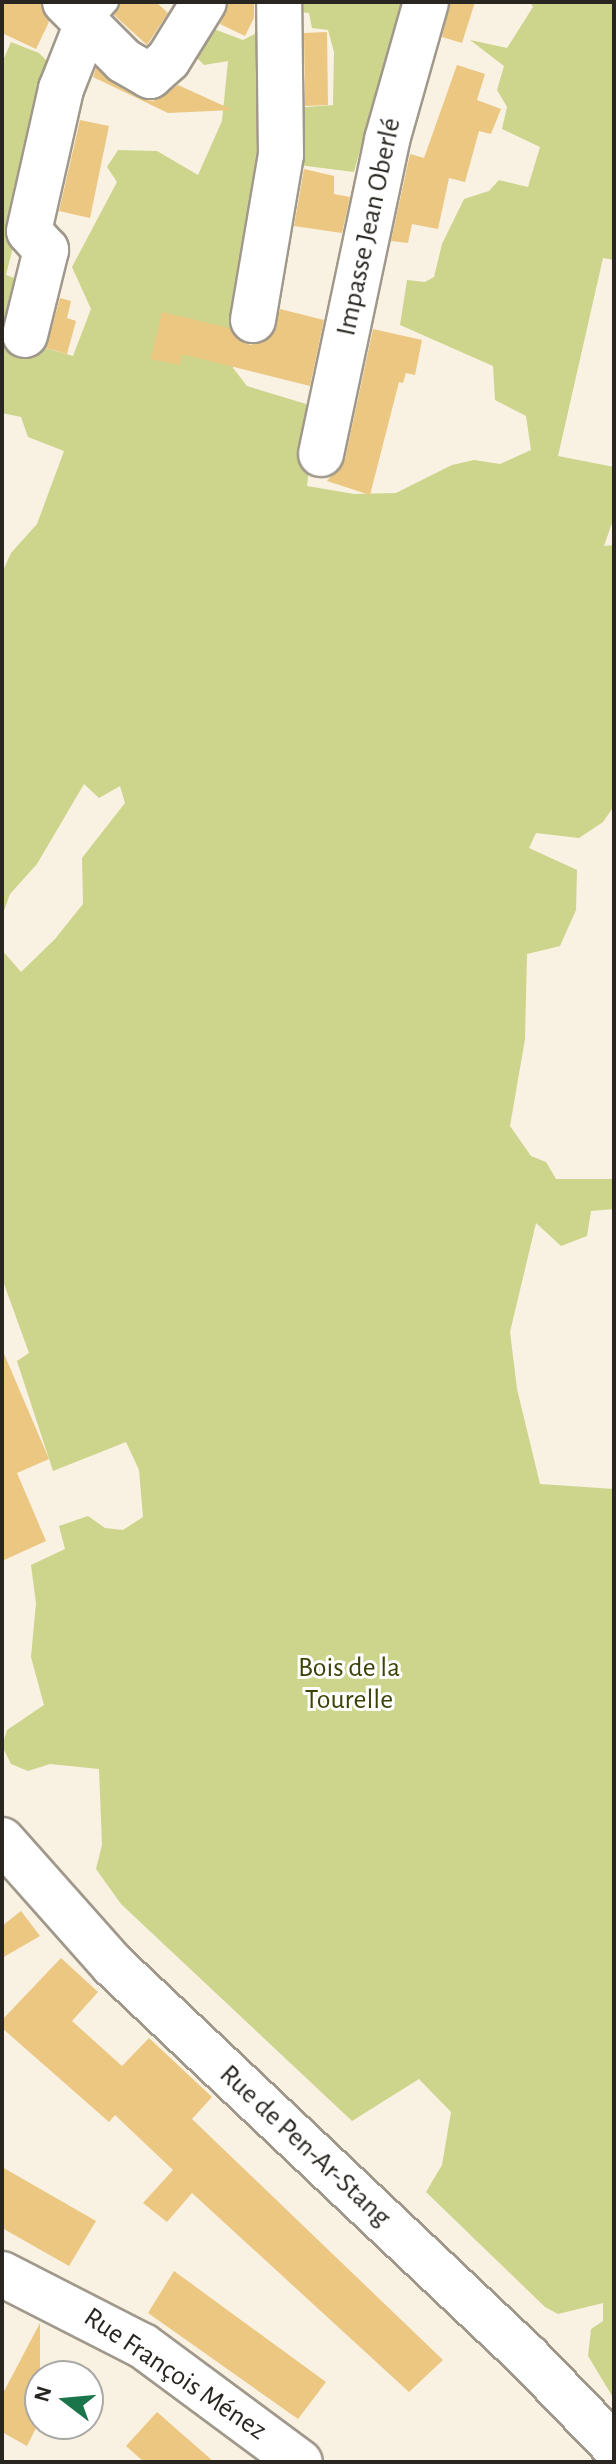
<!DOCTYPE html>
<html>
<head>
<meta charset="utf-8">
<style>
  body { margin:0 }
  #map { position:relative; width:616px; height:2464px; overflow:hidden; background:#f9f1e2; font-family:"Alegreya Sans",sans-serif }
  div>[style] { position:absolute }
  .green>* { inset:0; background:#cdd48c }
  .building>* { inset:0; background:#ecc781 }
  .roads { filter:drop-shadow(2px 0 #a0998b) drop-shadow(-2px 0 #a0998b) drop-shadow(0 2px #a0998b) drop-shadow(0 -2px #a0998b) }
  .service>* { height:22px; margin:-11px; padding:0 11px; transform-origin:11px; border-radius:11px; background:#fff }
  .minor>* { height:44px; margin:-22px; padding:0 22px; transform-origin:22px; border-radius:22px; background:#fff }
  .tertiary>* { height:44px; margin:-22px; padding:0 22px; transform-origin:22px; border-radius:22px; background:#fff }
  span { translate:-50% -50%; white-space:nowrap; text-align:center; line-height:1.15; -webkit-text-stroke:6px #fff; paint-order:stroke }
  .street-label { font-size:28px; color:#292621 }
  .park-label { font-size:28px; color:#3f4207 }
  .frame { position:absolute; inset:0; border:4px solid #292621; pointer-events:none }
  .north { position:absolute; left:24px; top:2360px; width:80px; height:80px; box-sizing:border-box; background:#fff; border:2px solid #a9a8a6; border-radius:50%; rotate:286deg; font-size:22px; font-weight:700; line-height:32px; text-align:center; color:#292621 }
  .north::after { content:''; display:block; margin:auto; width:28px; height:36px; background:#1a754a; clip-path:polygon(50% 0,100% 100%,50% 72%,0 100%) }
</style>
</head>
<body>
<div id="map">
  <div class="green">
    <i style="clip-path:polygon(290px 2px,401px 2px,354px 172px,291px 164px,265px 190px,233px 368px,247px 386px,306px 404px,315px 416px,307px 486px,354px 494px,396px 493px,452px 465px,474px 460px,500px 464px,531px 450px,526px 416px,495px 400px,493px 366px,400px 325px,407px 280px,425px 282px,434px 277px,442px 244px,464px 199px,489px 191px,499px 180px,528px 187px,540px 147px,502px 129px,507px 107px,497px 90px,504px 66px,470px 40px,507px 48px,533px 7px,530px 2px,614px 2px,614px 260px,603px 258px,558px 456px,614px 467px,614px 517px,604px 546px,614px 545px,614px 806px,603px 822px,579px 838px,536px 833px,529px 848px,577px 870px,576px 910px,560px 946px,527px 954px,525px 1039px,510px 1126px,531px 1156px,546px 1162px,556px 1179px,614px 1179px,614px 1209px,591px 1211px,587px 1236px,561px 1246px,536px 1223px,510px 1332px,517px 1389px,540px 1484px,614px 1489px,614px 2399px,588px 2356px,591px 2329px,603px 2321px,603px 2303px,558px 2314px,545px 2307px,426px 2192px,442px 2165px,451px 2112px,419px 2079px,352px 2121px,121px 1904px,96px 1869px,102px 1845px,99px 1769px,50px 1764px,28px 1771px,11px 1764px,2px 1746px,7px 1730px,44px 1705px,31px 1657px,36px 1603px,31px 1565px,65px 1549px,59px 1526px,88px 1516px,105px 1528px,123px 1530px,143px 1517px,139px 1470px,126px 1442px,53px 1471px,17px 1361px,29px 1353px,4px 1284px,2px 950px,21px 972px,55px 939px,83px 904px,82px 858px,125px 803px,120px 786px,99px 798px,84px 784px,37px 864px,10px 894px,2px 916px,2px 573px,11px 553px,37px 524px,64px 451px,28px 437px,21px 417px,2px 413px,2px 63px,11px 42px,39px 53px,46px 60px,52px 90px,6px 275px,28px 283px,18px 340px,73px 356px,91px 309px,72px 267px,117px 182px,107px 167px,118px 150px,157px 151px,198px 175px,222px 121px,228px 61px,204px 65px,196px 57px,196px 44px,206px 26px,243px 40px,266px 28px,281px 109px,333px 105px,334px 52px,328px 30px,312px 28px,309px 13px,291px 11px)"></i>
  </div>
  <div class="building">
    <i style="clip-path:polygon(2px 2px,41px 2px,49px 22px,36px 49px,2px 33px)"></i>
    <i style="clip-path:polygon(121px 2px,156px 2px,168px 13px,147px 45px,114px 15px)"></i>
    <i style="clip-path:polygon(229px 2px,254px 2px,254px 18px,245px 36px,220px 24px)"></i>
    <i style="clip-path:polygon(450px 2px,475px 2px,462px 43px,442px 37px)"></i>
    <i style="clip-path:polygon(327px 32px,328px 105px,305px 106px,304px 33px)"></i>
    <i style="clip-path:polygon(457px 65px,485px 74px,477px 100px,501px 109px,491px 134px,479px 131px,465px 182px,449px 178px,438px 229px,412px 224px,408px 243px,391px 241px,410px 154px,424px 158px)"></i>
    <i style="clip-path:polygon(96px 68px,138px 98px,153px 101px,178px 85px,233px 110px,168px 113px,93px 77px)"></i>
    <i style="clip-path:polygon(80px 120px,109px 126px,90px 218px,59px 211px)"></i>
    <i style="clip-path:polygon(304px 169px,334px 176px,334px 194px,350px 197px,342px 233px,294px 226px)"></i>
    <i style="clip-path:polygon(60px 298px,71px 301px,67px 318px,76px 321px,67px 354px,46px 348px)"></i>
    <i style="clip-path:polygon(280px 309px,324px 320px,310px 386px,182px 354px,180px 365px,151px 359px,162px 312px,229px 328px,250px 345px,272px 336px)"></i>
    <i style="clip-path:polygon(373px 329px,422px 340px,415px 375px,406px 373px,403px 383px,399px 382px,370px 495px,327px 481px,345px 459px)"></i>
    <i style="clip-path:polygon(2px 1349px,49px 1459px,17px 1473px,46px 1541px,2px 1561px)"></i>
    <i style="clip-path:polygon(21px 1911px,40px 1936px,2px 1958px,2px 1926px)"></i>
    <i style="clip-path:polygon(61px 1958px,98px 1992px,72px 2021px,122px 2066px,149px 2038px,212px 2097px,192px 2119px,443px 2360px,409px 2392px,192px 2193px,167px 2222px,143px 2203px,173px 2170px,115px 2115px,109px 2122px,2px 2028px,2px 2020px)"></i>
    <i style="clip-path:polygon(2px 2167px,96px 2221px,69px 2266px,2px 2228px)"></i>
    <i style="clip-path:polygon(174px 2271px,326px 2382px,298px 2419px,148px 2313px)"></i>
    <i style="clip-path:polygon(40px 2323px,40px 2420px,27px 2446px,2px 2432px,2px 2395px)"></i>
    <i style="clip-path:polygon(157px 2412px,214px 2462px,144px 2462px,126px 2446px)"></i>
  </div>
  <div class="roads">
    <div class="service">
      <i style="left:86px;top:26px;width:32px;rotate:-49deg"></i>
    </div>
    <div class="minor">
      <i style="left:65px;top:2px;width:83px;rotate:45deg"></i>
      <i style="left:124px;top:61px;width:30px;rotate:30deg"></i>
      <i style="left:150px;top:76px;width:24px;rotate:-42deg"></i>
      <i style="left:168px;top:60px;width:68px;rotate:-58.2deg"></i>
      <i style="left:253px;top:320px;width:167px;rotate:-80.4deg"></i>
      <i style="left:281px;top:155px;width:153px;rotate:-90.7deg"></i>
      <i style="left:25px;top:335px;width:88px;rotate:-76.1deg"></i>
      <i style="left:46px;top:250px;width:25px;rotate:-132deg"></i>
      <i style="left:29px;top:231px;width:146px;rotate:-77.3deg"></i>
      <i style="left:61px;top:89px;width:68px;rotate:-68.4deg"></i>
      <i style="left:321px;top:454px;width:321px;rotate:-78.1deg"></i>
      <i style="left:387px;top:140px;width:143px;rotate:-74.2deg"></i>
      <i style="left:2px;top:2274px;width:158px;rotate:27.1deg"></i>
      <i style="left:143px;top:2346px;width:195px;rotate:36.5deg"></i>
    </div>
    <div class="tertiary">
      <i style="left:2px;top:1840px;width:167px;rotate:48.4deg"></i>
      <i style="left:113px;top:1965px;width:571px;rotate:43.37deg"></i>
      <i style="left:528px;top:2357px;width:124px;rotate:46deg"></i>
    </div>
  </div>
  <div class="street-label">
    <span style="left:369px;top:227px;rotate:-78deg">Impasse Jean Oberlé</span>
    <span style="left:305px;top:2146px;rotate:43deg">Rue de Pen-Ar-Stang</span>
    <span style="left:175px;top:2374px;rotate:34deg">Rue François Ménez</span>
  </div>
  <div class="park-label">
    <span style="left:349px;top:1684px">Bois de la<br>Tourelle</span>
  </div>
  <div class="frame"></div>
  <div class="north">N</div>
</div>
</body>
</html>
